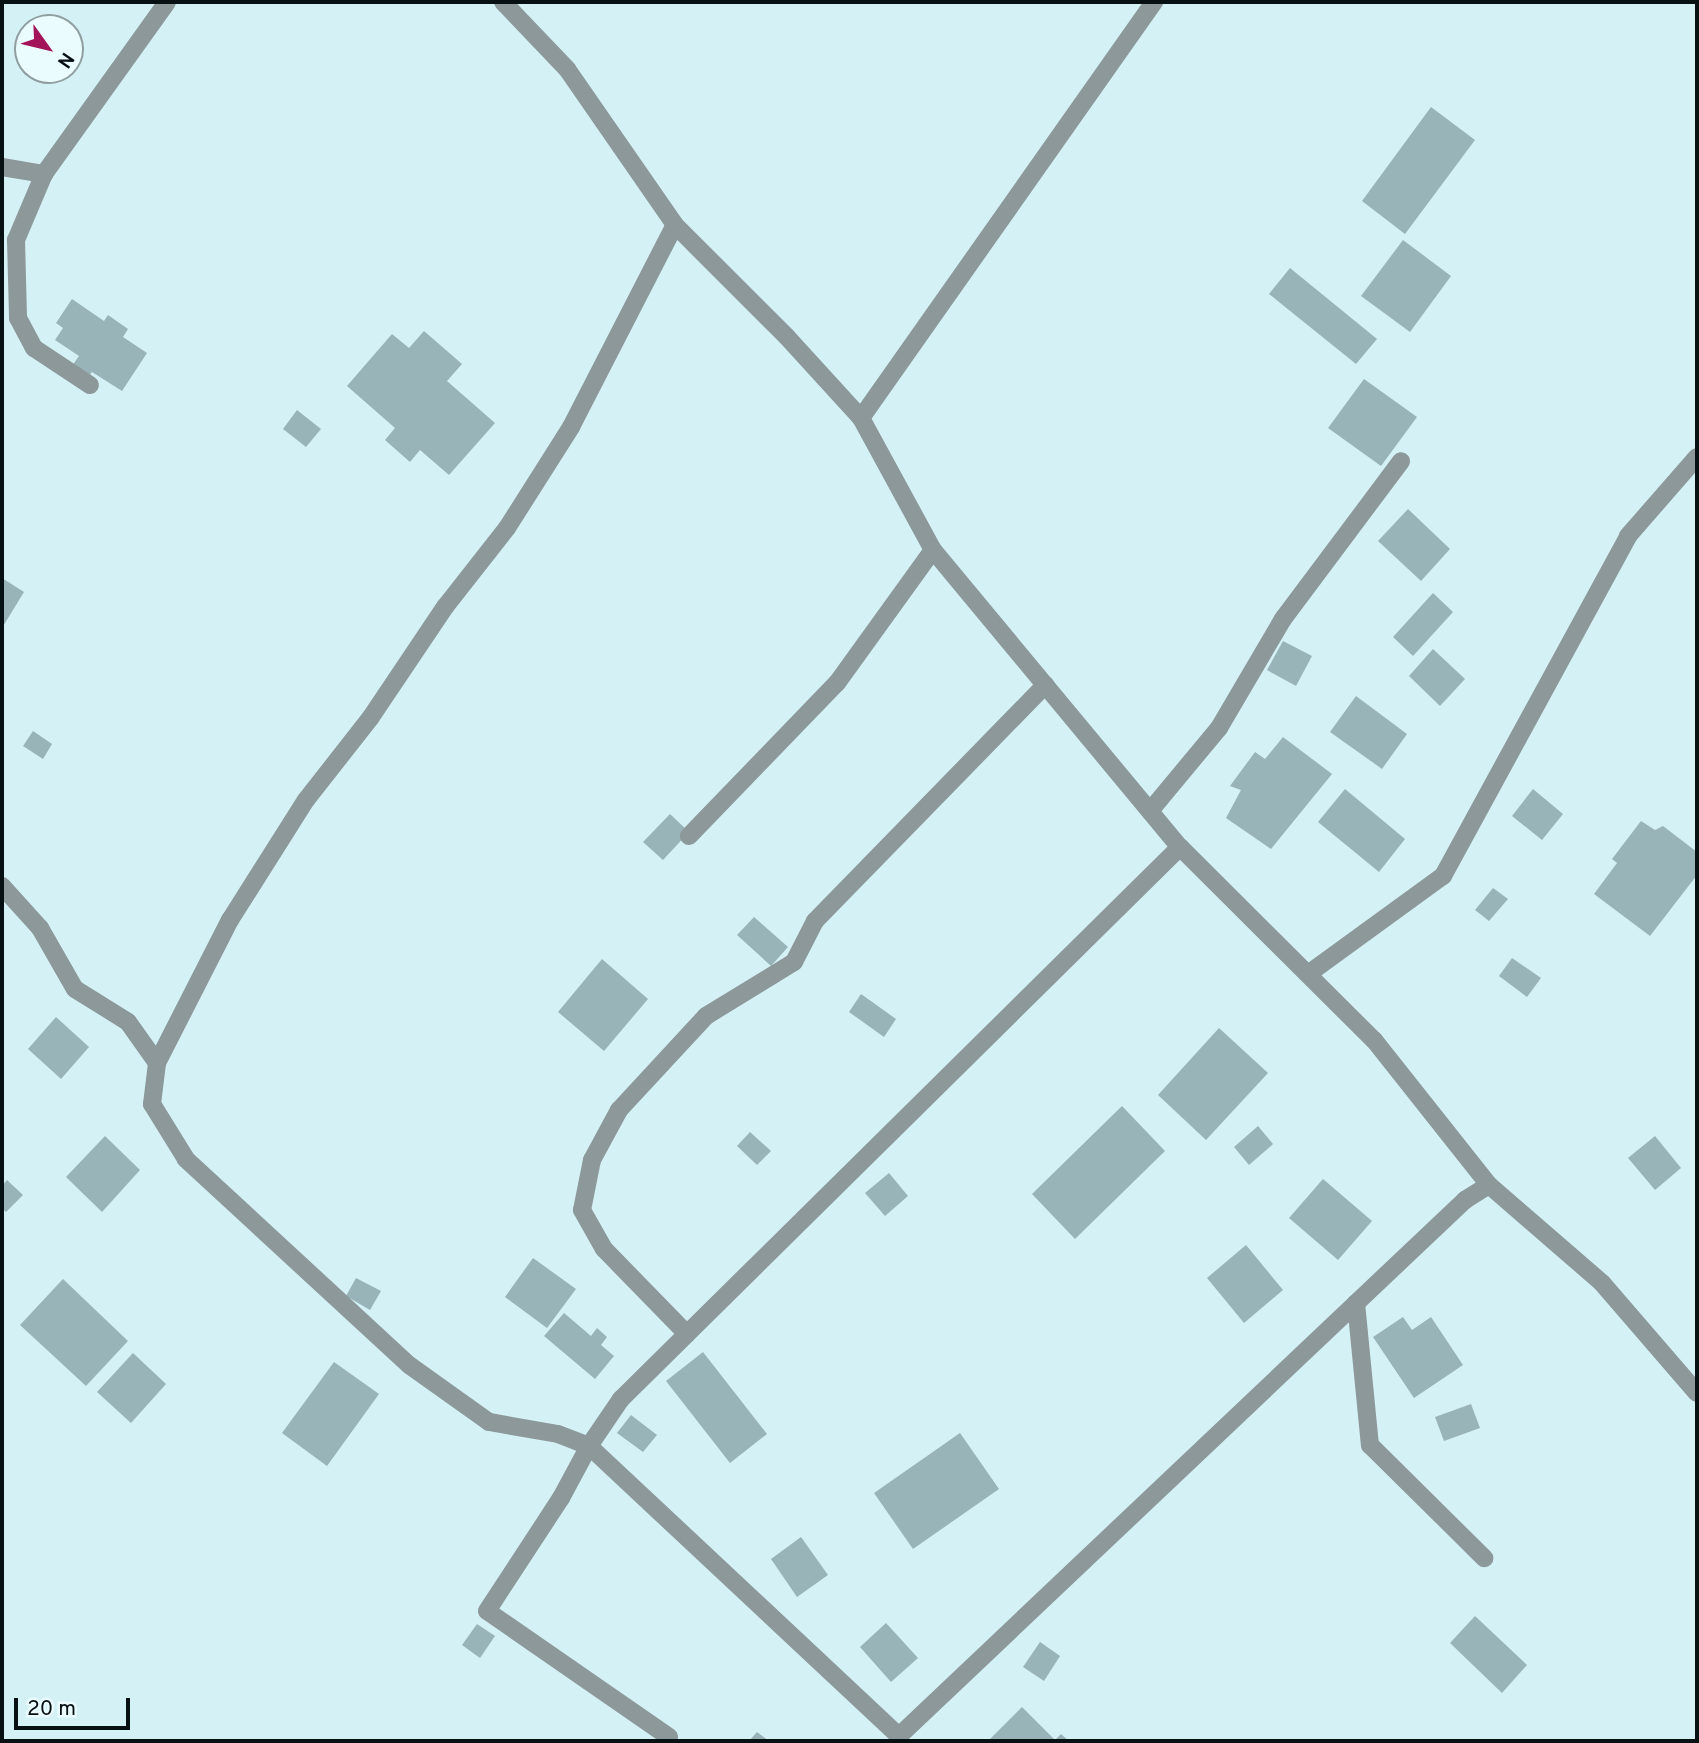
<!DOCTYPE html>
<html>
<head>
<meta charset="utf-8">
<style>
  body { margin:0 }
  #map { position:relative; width:1699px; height:1743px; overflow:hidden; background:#d4f1f6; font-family:Overpass,sans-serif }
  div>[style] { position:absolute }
  .building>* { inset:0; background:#98b4b8 }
  .minor>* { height:18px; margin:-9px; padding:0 9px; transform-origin:9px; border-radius:9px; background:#8c989a }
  span { translate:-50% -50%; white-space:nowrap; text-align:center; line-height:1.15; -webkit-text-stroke:7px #ebfcff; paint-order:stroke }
  .frame { position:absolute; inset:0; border:4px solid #071012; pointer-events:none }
  .north { position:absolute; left:14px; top:14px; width:70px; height:70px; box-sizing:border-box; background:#ebfcff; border:2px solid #909ea0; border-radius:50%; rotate:124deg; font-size:19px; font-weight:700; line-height:28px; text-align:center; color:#071012 }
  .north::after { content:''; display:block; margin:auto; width:24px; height:32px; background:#a2135a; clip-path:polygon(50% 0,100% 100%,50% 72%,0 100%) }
  .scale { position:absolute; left:14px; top:1698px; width:116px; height:32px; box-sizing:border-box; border:4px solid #071012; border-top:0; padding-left:9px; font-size:21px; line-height:24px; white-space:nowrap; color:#071012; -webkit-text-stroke:5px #ebfcff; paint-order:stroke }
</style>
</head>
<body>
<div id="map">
  <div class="building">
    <i style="clip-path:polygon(1431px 107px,1475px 140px,1405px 234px,1362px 201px)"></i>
    <i style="clip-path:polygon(1403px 240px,1451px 276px,1410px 332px,1361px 296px)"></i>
    <i style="clip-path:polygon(1290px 268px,1377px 339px,1356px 364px,1269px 294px)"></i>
    <i style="clip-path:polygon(72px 299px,104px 321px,108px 315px,128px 329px,123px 337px,147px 353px,122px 391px,92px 372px,88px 377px,72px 366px,79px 356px,55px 340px,63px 328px,56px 323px)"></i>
    <i style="clip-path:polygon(424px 331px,462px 364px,447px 381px,495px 423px,449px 475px,420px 450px,410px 462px,385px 440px,395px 428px,347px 386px,392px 334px,409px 348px)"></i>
    <i style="clip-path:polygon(1364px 379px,1417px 417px,1381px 466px,1328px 428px)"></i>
    <i style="clip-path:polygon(297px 410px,321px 429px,306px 447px,283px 429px)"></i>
    <i style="clip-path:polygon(1408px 509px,1450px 549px,1421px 581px,1378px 541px)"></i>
    <i style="clip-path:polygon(2px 578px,24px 592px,2px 628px)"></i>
    <i style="clip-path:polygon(1433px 593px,1453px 612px,1413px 656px,1393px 637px)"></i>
    <i style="clip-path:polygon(1283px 641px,1312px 656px,1296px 686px,1267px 670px)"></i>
    <i style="clip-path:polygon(1433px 649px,1465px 679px,1440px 706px,1409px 676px)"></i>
    <i style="clip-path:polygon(1356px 696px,1407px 734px,1382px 769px,1330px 732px)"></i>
    <i style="clip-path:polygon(33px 731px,52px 744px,43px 759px,23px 746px)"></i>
    <i style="clip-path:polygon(1283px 737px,1332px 774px,1271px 849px,1226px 818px,1241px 790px,1230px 786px,1255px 752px,1265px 759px)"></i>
    <i style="clip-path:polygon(1345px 789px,1405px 839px,1379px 872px,1318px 822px)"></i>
    <i style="clip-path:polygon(1533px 789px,1563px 814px,1542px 840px,1512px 816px)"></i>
    <i style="clip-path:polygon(670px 814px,689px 832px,663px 860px,643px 842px)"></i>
    <i style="clip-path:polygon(1641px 821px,1655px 830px,1663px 826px,1697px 852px,1697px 875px,1650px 936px,1594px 894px,1617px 863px,1612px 859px)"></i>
    <i style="clip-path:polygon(1493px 888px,1508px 899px,1489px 921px,1475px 910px)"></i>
    <i style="clip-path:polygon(754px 917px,788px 947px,771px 966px,737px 935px)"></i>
    <i style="clip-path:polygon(1512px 958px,1541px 978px,1527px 997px,1499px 976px)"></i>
    <i style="clip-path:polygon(602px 959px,648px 999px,604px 1051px,558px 1012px)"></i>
    <i style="clip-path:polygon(861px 994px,896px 1019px,884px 1037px,849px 1012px)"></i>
    <i style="clip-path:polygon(56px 1017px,89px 1047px,61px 1079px,28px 1049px)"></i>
    <i style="clip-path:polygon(1219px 1028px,1268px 1073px,1206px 1140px,1158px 1095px)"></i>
    <i style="clip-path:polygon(1122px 1106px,1165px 1151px,1075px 1239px,1032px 1194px)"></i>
    <i style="clip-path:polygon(1258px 1126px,1273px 1144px,1249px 1165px,1234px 1147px)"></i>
    <i style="clip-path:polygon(750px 1132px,771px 1151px,757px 1165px,737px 1146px)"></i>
    <i style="clip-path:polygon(105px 1136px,140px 1170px,102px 1212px,66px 1177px)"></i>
    <i style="clip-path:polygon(1655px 1136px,1681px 1168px,1655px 1190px,1628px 1158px)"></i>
    <i style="clip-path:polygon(889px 1173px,908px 1196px,885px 1216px,865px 1193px)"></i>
    <i style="clip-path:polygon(1323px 1179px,1372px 1221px,1338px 1260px,1289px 1218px)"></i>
    <i style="clip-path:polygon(7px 1180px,23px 1195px,6px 1212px,2px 1208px,2px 1186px)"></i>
    <i style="clip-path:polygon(1246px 1245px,1283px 1290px,1244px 1323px,1207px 1278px)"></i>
    <i style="clip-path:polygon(533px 1258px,576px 1289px,547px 1328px,505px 1297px)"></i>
    <i style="clip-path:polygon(356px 1278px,381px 1291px,370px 1310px,346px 1296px)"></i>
    <i style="clip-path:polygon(63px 1279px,128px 1341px,86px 1386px,20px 1325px)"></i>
    <i style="clip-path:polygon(564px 1313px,591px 1336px,597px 1328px,607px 1337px,601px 1345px,614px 1356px,595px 1379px,544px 1336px)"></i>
    <i style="clip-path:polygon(1403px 1317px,1412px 1330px,1431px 1317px,1463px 1365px,1414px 1398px,1373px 1337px)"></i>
    <i style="clip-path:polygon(703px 1352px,767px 1434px,730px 1463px,666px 1381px)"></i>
    <i style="clip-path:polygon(133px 1353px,166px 1384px,131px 1423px,97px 1392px)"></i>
    <i style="clip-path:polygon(334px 1362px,379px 1394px,327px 1466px,282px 1433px)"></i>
    <i style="clip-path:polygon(1471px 1404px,1480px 1428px,1444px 1441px,1435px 1417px)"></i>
    <i style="clip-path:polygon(631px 1415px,657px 1435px,643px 1452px,617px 1433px)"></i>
    <i style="clip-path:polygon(960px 1433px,999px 1489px,913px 1549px,874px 1493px)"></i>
    <i style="clip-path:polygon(801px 1537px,828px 1575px,797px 1597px,771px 1559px)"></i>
    <i style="clip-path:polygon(1475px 1616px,1527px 1665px,1502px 1693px,1450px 1643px)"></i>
    <i style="clip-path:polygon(886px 1623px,918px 1658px,891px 1682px,860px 1647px)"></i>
    <i style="clip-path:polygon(477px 1624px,495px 1636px,480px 1658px,462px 1645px)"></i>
    <i style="clip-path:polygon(1040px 1642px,1060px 1656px,1044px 1681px,1023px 1667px)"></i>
    <i style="clip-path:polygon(1022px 1707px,1055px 1740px,1061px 1734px,1069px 1741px,992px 1741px,990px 1739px)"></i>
    <i style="clip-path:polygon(757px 1732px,769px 1741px,749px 1741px)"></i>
  </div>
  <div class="minor">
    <i style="left:503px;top:2px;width:93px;rotate:46.3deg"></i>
    <i style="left:567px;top:69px;width:190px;rotate:55.3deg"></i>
    <i style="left:675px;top:225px;width:158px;rotate:45deg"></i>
    <i style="left:787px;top:337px;width:110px;rotate:47.6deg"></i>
    <i style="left:861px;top:418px;width:150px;rotate:61.4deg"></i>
    <i style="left:933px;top:550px;width:386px;rotate:50.3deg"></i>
    <i style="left:1180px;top:847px;width:274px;rotate:44.9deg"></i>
    <i style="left:1374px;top:1040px;width:185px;rotate:51.6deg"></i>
    <i style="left:1489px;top:1185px;width:150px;rotate:40.9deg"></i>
    <i style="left:1602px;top:1283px;width:145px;rotate:49.2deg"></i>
    <i style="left:2px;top:167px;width:43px;rotate:9.5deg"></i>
    <i style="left:44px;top:174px;width:211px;rotate:-54.4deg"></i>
    <i style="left:44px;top:174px;width:72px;rotate:113deg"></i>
    <i style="left:16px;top:240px;width:78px;rotate:88.5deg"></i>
    <i style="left:18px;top:318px;width:34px;rotate:62deg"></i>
    <i style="left:34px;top:348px;width:67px;rotate:33.5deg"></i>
    <i style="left:861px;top:418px;width:509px;rotate:-54.84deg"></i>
    <i style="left:1150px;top:811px;width:108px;rotate:-50.3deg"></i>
    <i style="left:1219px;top:728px;width:126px;rotate:-59.6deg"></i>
    <i style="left:1283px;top:619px;width:197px;rotate:-53.2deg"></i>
    <i style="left:689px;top:836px;width:213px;rotate:-46deg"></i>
    <i style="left:837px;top:683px;width:164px;rotate:-54.2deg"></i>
    <i style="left:1180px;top:847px;width:786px;rotate:135.36deg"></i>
    <i style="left:621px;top:1399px;width:57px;rotate:124.2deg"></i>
    <i style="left:589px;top:1446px;width:424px;rotate:43.1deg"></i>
    <i style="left:899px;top:1736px;width:780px;rotate:-43.44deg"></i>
    <i style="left:1465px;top:1200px;width:28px;rotate:-32deg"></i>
    <i style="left:2px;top:886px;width:57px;rotate:47.9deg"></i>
    <i style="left:40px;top:928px;width:70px;rotate:60.2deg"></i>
    <i style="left:75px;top:989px;width:62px;rotate:31.9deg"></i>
    <i style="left:128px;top:1022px;width:50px;rotate:54.7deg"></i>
    <i style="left:1308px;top:974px;width:167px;rotate:-36deg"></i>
    <i style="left:1443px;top:876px;width:387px;rotate:-61.4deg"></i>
    <i style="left:1628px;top:536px;width:105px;rotate:-48.9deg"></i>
    <i style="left:1356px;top:1303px;width:143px;rotate:84.4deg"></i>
    <i style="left:1370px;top:1445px;width:161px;rotate:44.7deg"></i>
    <i style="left:687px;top:1334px;width:119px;rotate:-134.3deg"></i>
    <i style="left:604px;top:1249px;width:45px;rotate:-119.4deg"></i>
    <i style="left:582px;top:1210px;width:51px;rotate:-78.7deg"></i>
    <i style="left:592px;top:1160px;width:57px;rotate:-61.6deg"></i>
    <i style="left:619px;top:1110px;width:128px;rotate:-47.2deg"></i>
    <i style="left:706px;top:1016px;width:103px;rotate:-31.5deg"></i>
    <i style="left:794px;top:962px;width:46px;rotate:-62.9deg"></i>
    <i style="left:815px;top:921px;width:330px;rotate:-45.7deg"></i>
    <i style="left:667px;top:1741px;width:4px;rotate:-63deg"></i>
    <i style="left:669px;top:1737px;width:221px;rotate:-145.3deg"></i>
    <i style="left:487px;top:1611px;width:135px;rotate:-56.8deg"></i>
    <i style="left:561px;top:1498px;width:59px;rotate:-61.7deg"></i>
    <i style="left:589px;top:1446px;width:33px;rotate:-159deg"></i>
    <i style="left:558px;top:1434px;width:70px;rotate:-170.1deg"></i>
    <i style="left:489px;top:1422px;width:98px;rotate:-144.5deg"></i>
    <i style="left:409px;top:1365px;width:304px;rotate:-137.3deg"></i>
    <i style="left:186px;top:1159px;width:65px;rotate:-121.7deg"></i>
    <i style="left:152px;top:1104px;width:41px;rotate:-83deg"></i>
    <i style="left:157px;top:1063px;width:161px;rotate:-63deg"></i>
    <i style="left:230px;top:920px;width:142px;rotate:-57.7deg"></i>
    <i style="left:306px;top:800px;width:105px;rotate:-51.9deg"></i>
    <i style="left:371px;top:717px;width:133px;rotate:-56.1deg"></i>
    <i style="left:445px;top:607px;width:100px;rotate:-51.9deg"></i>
    <i style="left:507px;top:528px;width:120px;rotate:-57.6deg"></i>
    <i style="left:571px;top:427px;width:227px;rotate:-62.8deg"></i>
  </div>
  <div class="frame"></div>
  <div class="north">N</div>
  <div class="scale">20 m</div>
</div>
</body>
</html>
